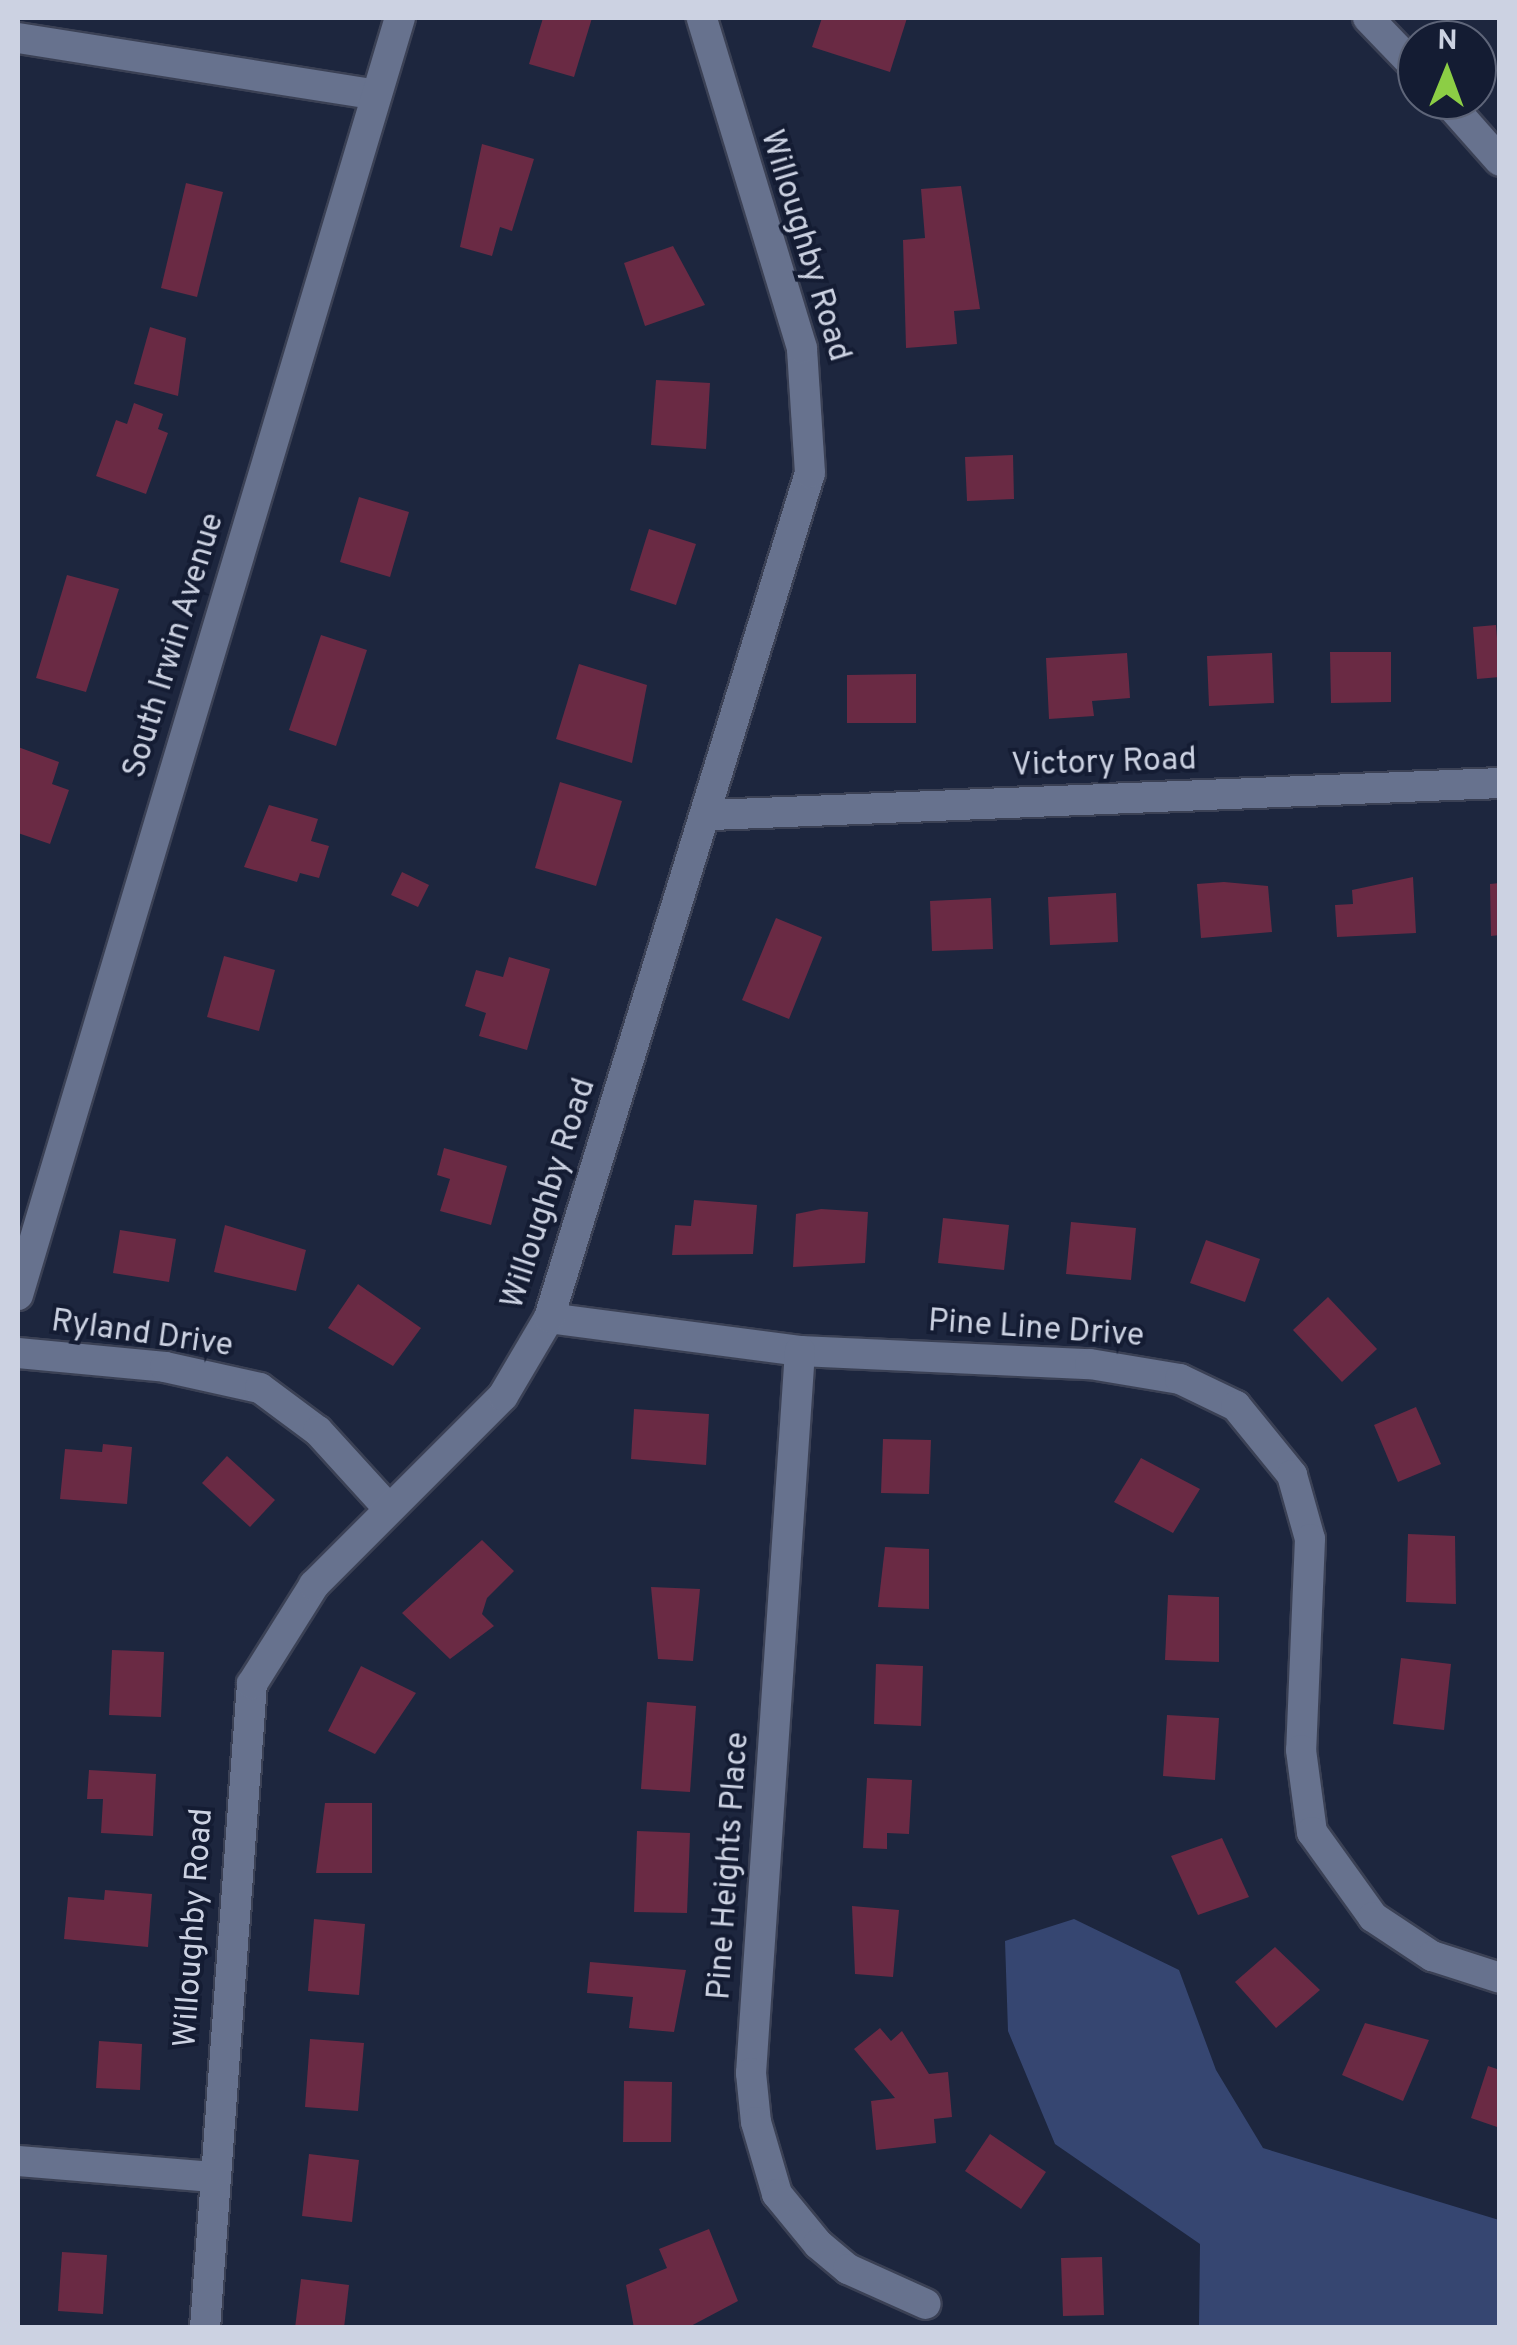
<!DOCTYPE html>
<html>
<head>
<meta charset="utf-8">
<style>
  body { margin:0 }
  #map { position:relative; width:1517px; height:2345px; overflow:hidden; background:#1d263e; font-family:Overpass,sans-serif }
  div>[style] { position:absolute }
  .green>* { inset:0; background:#364671 }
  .building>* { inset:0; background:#6a2a44 }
  .roads { filter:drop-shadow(2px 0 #3b4155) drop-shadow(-2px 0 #3b4155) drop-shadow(0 2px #3b4155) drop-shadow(0 -2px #3b4155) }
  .minor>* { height:30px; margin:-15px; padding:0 15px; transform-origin:15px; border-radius:15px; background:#67728e }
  span { translate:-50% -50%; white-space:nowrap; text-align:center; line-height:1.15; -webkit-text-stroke:8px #141c33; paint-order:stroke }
  .street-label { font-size:32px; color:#ccd2e2 }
  .frame { position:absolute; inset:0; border:20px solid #ccd2e2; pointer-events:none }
  .north { position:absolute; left:1397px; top:20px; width:100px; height:100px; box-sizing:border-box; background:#141c33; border:2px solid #5e6579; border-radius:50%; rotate:1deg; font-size:28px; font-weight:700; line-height:40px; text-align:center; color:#ccd2e2 }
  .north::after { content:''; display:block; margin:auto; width:35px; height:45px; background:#8cce45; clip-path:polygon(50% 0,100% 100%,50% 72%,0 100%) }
</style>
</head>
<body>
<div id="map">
  <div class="green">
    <i style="clip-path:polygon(1074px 1919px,1179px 1970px,1216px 2070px,1263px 2148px,1499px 2220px,1499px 2327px,1199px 2327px,1200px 2244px,1055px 2144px,1008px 2031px,1005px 1941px)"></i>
  </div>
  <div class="building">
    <i style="clip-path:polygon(543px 18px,592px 18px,574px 77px,529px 64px)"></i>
    <i style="clip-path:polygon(822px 18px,907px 18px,890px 72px,812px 47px)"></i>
    <i style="clip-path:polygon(482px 144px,534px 159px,512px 231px,500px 227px,492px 256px,460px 247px)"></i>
    <i style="clip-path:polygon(186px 183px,223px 192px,197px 297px,161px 288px)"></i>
    <i style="clip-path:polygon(961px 186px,980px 309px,954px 311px,957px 344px,906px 348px,903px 240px,925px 238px,921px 189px)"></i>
    <i style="clip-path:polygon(673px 246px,705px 305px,645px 326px,624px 263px)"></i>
    <i style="clip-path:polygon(150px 327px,186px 338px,178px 396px,134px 384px)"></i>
    <i style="clip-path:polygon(656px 380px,710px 383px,706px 449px,651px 445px)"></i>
    <i style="clip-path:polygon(134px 403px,163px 414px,158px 429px,168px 433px,146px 494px,96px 476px,116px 420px,127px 424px)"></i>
    <i style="clip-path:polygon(1013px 455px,1014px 499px,967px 501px,965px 457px)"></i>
    <i style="clip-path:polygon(359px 497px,409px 512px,390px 577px,340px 562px)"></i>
    <i style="clip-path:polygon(649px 529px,696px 544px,676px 605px,630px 590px)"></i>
    <i style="clip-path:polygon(67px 575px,119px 589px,86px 692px,36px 678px)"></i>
    <i style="clip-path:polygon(1496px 625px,1500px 677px,1477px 679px,1473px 627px)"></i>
    <i style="clip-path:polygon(321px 635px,367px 650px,336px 746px,289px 730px)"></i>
    <i style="clip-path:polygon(1330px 652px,1391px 652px,1391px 702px,1331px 703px)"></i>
    <i style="clip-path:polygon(1127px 653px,1130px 698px,1092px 701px,1094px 716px,1049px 719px,1046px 658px)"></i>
    <i style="clip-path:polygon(1272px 653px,1274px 703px,1209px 706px,1207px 656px)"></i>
    <i style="clip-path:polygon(579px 664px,647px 685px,632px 763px,556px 739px)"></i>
    <i style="clip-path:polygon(916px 674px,916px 723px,847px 723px,847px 675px)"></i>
    <i style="clip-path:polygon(18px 747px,59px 762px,52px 784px,69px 790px,50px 844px,18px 833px)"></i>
    <i style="clip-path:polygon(560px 782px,622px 801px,596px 886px,535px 868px)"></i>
    <i style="clip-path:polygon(269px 805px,318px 819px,311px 841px,329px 846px,319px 878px,300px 873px,297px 882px,244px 867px)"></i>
    <i style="clip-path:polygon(402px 872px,429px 885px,418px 907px,391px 895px)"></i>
    <i style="clip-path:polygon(1413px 877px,1416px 933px,1337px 937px,1335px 905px,1353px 904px,1352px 890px)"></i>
    <i style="clip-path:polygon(1224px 882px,1268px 886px,1272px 932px,1201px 938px,1197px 884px)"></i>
    <i style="clip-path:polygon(1500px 883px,1500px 935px,1491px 936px,1490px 884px)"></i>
    <i style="clip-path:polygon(1116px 893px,1118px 942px,1050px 945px,1048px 897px)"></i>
    <i style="clip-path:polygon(991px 898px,993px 949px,932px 951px,930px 901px)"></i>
    <i style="clip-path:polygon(776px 918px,822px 937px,789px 1019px,742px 1000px)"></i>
    <i style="clip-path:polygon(224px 956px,275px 970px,259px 1031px,207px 1017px)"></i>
    <i style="clip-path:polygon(509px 957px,550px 969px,527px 1050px,479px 1036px,486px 1013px,465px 1006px,476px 970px,503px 977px)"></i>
    <i style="clip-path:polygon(444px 1148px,507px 1166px,491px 1225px,440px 1211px,450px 1179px,437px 1175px)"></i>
    <i style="clip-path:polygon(694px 1200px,757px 1205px,753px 1254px,672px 1255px,675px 1225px,691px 1226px)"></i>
    <i style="clip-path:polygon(821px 1209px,868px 1212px,865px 1263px,793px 1267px,796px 1214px)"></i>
    <i style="clip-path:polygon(943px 1218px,1009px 1225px,1004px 1270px,938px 1263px)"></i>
    <i style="clip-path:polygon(1071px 1222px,1136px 1228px,1131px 1280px,1066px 1274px)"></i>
    <i style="clip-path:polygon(225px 1225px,306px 1250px,296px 1291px,214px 1272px)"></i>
    <i style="clip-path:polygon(120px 1230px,176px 1239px,169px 1282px,113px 1273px)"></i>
    <i style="clip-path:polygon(1206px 1240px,1260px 1259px,1245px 1302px,1190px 1283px)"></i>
    <i style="clip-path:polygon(358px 1284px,421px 1328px,393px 1366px,328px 1328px)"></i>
    <i style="clip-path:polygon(1328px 1297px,1377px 1349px,1342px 1382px,1293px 1330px)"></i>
    <i style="clip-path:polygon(1416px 1407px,1441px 1464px,1398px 1482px,1374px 1425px)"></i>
    <i style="clip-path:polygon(634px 1409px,709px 1414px,706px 1465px,631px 1459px)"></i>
    <i style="clip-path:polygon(883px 1439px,931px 1440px,929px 1494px,881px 1493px)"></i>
    <i style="clip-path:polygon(103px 1444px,132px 1447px,127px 1504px,60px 1499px,65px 1449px,102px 1452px)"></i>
    <i style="clip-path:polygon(227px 1456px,275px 1500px,250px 1527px,202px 1483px)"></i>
    <i style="clip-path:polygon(1141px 1458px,1200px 1489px,1173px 1533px,1114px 1502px)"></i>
    <i style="clip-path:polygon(1408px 1534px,1455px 1536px,1456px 1604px,1406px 1602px)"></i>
    <i style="clip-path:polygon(482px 1540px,514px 1571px,487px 1598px,482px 1614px,494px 1626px,450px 1659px,402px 1613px)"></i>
    <i style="clip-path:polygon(885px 1547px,929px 1549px,929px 1609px,878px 1607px)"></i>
    <i style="clip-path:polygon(651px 1587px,700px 1589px,693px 1661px,658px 1659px)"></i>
    <i style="clip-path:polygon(1168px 1595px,1219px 1597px,1219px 1662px,1165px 1660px)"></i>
    <i style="clip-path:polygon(112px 1650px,164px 1652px,161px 1717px,109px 1715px)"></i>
    <i style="clip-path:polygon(1401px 1658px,1451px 1664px,1444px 1730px,1393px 1724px)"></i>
    <i style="clip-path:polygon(876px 1664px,923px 1666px,921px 1726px,874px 1724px)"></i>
    <i style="clip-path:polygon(361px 1666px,416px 1693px,375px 1754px,328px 1731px)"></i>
    <i style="clip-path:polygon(647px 1702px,696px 1706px,690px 1792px,641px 1789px)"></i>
    <i style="clip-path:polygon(1167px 1715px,1219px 1718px,1215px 1780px,1163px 1776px)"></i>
    <i style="clip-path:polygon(89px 1770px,156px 1774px,153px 1836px,101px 1833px,103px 1799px,87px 1799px)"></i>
    <i style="clip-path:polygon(867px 1778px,912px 1780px,909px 1834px,887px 1833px,887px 1849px,863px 1848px)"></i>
    <i style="clip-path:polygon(325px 1803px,372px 1803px,372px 1873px,316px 1873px)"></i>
    <i style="clip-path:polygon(637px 1831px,690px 1833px,687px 1913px,634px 1912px)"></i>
    <i style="clip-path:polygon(1222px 1838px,1249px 1897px,1198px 1915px,1171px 1856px)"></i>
    <i style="clip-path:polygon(105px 1890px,152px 1894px,148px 1947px,64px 1939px,68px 1897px,104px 1900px)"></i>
    <i style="clip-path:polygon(852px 1906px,899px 1910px,893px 1977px,855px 1974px)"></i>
    <i style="clip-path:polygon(314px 1919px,365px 1924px,359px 1995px,308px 1991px)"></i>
    <i style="clip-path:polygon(1275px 1947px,1320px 1990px,1276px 2028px,1235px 1982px)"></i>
    <i style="clip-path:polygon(590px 1962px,686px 1970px,674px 2032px,629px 2028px,633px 1997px,587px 1993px)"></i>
    <i style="clip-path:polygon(1365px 2023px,1429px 2040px,1403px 2101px,1342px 2075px)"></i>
    <i style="clip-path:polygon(880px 2028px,891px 2041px,902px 2031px,929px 2074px,948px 2072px,952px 2117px,934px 2119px,936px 2143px,876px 2150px,871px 2101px,895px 2098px,854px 2049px)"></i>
    <i style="clip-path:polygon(310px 2039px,364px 2043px,358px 2111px,305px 2107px)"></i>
    <i style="clip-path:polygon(99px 2041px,142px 2044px,140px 2090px,96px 2088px)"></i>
    <i style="clip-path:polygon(1488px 2066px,1500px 2070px,1500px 2128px,1471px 2118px)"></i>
    <i style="clip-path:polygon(624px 2081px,672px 2082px,671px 2142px,623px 2142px)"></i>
    <i style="clip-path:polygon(990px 2134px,1046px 2172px,1021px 2209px,965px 2171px)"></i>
    <i style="clip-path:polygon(309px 2154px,359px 2160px,352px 2222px,302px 2216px)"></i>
    <i style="clip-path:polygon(709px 2229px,738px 2301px,687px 2328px,634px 2328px,626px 2285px,667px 2268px,659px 2249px)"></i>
    <i style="clip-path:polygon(62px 2252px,107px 2255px,103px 2314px,58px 2311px)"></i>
    <i style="clip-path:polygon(1102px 2257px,1104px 2315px,1063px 2316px,1061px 2258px)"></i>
    <i style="clip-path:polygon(301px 2279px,349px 2285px,344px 2328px,295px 2328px)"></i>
  </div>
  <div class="roads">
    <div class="minor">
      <i style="left:1368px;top:18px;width:71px;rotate:46.1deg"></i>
      <i style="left:18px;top:38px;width:363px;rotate:9deg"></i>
      <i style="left:1446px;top:100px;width:81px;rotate:48.5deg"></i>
      <i style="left:711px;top:815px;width:790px;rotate:-2.32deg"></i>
      <i style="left:18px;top:1295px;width:1333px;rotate:-73.35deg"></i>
      <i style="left:549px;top:1318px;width:253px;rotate:7.5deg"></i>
      <i style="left:800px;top:1351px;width:290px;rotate:2.6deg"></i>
      <i style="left:1090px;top:1364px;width:91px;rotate:9.5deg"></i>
      <i style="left:1180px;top:1379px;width:62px;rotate:25.7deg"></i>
      <i style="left:1236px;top:1406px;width:89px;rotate:50.9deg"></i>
      <i style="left:1292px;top:1475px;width:66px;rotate:74.3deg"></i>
      <i style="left:1310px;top:1539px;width:211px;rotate:92.4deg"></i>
      <i style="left:1301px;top:1750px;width:83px;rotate:82.4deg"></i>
      <i style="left:1312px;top:1832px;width:105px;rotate:54.3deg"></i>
      <i style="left:1373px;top:1917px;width:71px;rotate:33.5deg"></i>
      <i style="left:1432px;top:1956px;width:71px;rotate:17.9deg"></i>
      <i style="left:800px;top:1351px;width:724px;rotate:93.88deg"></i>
      <i style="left:751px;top:2073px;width:49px;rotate:84.2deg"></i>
      <i style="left:756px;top:2122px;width:75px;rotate:73.7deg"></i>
      <i style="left:777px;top:2194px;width:65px;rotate:50.6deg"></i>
      <i style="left:818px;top:2244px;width:39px;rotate:40deg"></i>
      <i style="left:848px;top:2269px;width:85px;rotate:24.2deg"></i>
      <i style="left:18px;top:1353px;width:148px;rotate:5.4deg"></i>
      <i style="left:165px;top:1367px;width:97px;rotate:12.5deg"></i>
      <i style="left:260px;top:1388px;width:72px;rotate:36.6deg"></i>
      <i style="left:318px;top:1431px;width:104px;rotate:47.7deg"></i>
      <i style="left:18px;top:2161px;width:196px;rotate:4.7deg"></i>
      <i style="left:205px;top:2328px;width:646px;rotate:-85.83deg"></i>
      <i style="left:252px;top:1684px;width:117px;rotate:-57.9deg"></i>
      <i style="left:314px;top:1585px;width:267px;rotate:-45deg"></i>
      <i style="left:503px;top:1396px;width:91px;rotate:-59.5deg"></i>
      <i style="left:549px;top:1318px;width:884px;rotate:-72.84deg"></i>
      <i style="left:810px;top:473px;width:125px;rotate:-93.7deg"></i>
      <i style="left:802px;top:348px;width:345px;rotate:-106.9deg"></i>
    </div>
  </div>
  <div class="street-label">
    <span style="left:804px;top:246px;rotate:73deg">Willoughby Road</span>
    <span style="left:175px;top:646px;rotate:-73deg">South Irwin Avenue</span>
    <span style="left:1104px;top:764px;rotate:-2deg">Victory Road</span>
    <span style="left:550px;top:1194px;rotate:-72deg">Willoughby Road</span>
    <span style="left:1036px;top:1330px;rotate:4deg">Pine Line Drive</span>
    <span style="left:142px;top:1335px;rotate:8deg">Ryland Drive</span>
    <span style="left:730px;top:1866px;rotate:-86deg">Pine Heights Place</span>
    <span style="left:195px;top:1928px;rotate:-86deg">Willoughby Road</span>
  </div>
  <div class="frame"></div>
  <div class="north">N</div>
</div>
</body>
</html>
